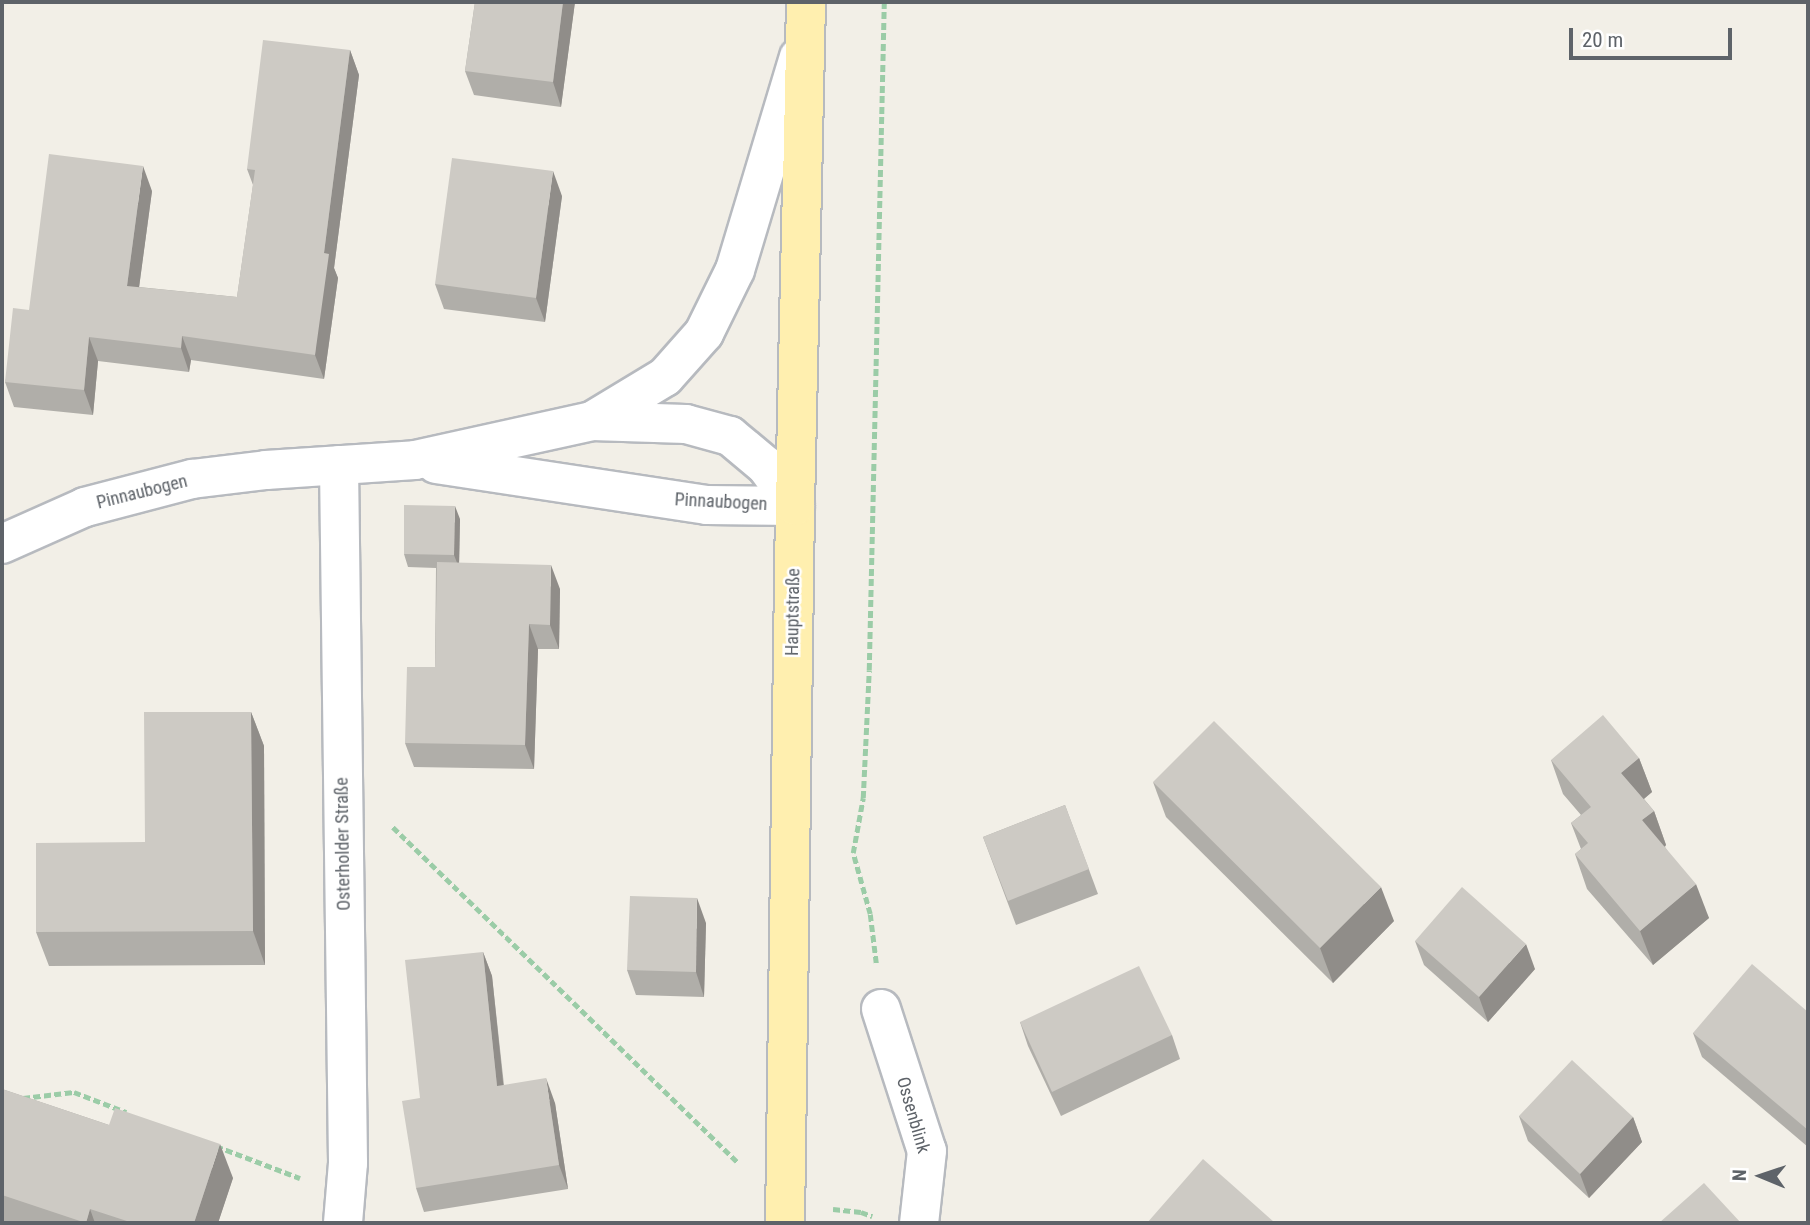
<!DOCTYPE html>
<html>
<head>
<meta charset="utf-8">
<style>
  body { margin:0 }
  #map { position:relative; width:1810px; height:1225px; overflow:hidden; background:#f2efe7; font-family:"Roboto Condensed",sans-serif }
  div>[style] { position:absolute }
  .path>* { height:4.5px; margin-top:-2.25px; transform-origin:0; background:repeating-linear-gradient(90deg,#9bcca7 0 7px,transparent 0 10.5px) }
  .roads { filter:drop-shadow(2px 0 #b7babf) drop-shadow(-2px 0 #b7babf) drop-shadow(0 2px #b7babf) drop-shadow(0 -2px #b7babf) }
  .minor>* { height:38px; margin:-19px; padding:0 19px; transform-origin:19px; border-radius:19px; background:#fff }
  .major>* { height:38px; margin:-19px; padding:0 19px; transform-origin:19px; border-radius:19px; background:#ffefaf }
  .wall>* { inset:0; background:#b0aea9 }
  .shaded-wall>* { inset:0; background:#908d89 }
  .building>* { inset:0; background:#cdcac4 }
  span { translate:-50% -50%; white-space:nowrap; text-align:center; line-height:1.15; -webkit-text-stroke:5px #fff; paint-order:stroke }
  .street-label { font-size:18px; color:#5e6369 }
  .frame { position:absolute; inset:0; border:4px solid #5e6369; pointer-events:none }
  .north { position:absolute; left:1726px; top:1141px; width:70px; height:70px; -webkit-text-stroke:5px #fff; paint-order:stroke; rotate:272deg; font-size:19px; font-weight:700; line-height:28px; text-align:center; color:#5e6369 }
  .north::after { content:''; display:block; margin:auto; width:24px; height:32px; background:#5e6369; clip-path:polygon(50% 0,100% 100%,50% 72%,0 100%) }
  .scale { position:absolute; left:1569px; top:28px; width:163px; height:32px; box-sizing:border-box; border:4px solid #5e6369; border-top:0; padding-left:9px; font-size:21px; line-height:24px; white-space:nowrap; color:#5e6369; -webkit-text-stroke:5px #fff; paint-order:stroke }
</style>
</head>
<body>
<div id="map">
  <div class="path">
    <i style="left:393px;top:827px;width:481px;rotate:44.2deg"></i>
    <i style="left:876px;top:963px;width:49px;rotate:-97deg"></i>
    <i style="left:870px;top:914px;width:63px;rotate:-105.6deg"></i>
    <i style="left:853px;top:853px;width:56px;rotate:-79.7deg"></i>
    <i style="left:863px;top:798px;width:128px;rotate:-87.3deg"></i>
    <i style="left:869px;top:670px;width:668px;rotate:-88.71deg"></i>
    <i style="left:23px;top:1098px;width:51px;rotate:-6.7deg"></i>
    <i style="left:74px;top:1092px;width:56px;rotate:21deg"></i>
    <i style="left:216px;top:1146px;width:90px;rotate:20.9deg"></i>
    <i style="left:833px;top:1209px;width:28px;rotate:6deg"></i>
    <i style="left:861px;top:1212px;width:12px;rotate:20deg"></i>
  </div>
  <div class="roads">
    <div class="minor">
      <i style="left:592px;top:421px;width:85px;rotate:-31.1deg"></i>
      <i style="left:665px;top:377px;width:59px;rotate:-48.4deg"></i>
      <i style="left:704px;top:333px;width:70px;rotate:-63.8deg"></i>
      <i style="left:735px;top:270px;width:222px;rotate:-73.3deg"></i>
      <i style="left:436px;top:464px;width:274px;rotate:8.6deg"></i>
      <i style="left:707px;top:505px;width:88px;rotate:0.7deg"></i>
      <i style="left:339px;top:465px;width:698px;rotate:89.26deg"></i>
      <i style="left:348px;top:1163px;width:60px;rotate:94.8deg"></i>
      <i style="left:2px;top:544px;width:91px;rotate:-24deg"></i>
      <i style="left:85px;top:507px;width:111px;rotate:-14.7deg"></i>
      <i style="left:192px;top:479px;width:75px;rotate:-6.9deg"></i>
      <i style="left:266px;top:470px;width:149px;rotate:-3.8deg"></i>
      <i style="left:415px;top:460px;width:181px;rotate:-12.4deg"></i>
      <i style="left:592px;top:421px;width:94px;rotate:1.8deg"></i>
      <i style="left:686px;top:424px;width:46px;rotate:15.3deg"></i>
      <i style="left:730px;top:436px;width:47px;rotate:39.8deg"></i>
      <i style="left:766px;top:466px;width:49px;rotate:54.1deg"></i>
      <i style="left:881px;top:1009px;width:149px;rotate:72.1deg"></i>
      <i style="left:927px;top:1151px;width:72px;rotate:96.3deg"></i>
    </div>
    <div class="major">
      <i style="left:785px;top:1223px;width:717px;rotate:-89.2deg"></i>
      <i style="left:795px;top:506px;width:504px;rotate:-88.75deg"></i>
    </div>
  </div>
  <div class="wall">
    <i style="clip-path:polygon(475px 2px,575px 2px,561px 107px,474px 95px,465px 71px)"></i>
    <i style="clip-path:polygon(350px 50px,359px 75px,334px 268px,338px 278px,324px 379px,191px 360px,189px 372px,98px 361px,93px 415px,14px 407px,5px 382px,29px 310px,152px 191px,139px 287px,237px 297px,253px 185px,247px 169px)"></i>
    <i style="clip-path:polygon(562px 196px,545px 322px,444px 309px,435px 284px)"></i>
    <i style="clip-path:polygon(460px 519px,459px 563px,560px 589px,559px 649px,538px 649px,534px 769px,414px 767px,405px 743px,435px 667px,436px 568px,408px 567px,404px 554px)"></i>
    <i style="clip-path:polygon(251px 712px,264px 746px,265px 965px,49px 966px,36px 932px,145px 842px)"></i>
    <i style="clip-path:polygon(1639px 758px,1652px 792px,1644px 799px,1654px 811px,1666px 845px,1665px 847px,1709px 918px,1653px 965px,1587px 889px,1575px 854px,1581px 849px,1571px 823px,1581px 815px,1563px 794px,1551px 760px)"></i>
    <i style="clip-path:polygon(1153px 782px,1394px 921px,1333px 983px,1166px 817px)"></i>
    <i style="clip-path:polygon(1065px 805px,1098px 894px,1016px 925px,983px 837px)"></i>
    <i style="clip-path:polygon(706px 923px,704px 997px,636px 995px,627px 970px)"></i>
    <i style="clip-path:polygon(1415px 941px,1535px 969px,1488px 1022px,1424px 965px)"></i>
    <i style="clip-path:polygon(483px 952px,492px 976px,504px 1085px,555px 1103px,568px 1189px,424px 1212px,416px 1188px)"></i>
    <i style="clip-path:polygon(1808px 1012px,1808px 1147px,1702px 1057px,1693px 1033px)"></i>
    <i style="clip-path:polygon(1020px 1022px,1172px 1035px,1180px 1059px,1061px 1116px,1028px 1046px)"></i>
    <i style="clip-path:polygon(2px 1089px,109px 1125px,233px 1178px,218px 1223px,2px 1223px)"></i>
    <i style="clip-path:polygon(1519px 1116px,1633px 1117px,1642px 1142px,1589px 1198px,1528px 1141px)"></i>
  </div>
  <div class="shaded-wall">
    <i style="clip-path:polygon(563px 2px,575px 2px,561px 107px,553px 82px)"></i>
    <i style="clip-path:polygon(350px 50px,359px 75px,334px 268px,338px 278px,324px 379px,315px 355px,324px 253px)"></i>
    <i style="clip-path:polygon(143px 166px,152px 191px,136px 310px,127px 286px)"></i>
    <i style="clip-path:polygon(553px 171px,562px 196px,545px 322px,536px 298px)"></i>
    <i style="clip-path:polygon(182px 336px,191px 360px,189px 372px,181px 348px)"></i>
    <i style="clip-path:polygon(89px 337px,98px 361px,93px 415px,84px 390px)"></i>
    <i style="clip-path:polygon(455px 506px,460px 519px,459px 568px,454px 555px)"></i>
    <i style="clip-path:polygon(551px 565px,560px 589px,559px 649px,550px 625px)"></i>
    <i style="clip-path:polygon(529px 624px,538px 649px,534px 769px,525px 745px)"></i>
    <i style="clip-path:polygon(251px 712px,264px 746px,265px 965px,253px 931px)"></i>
    <i style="clip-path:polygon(1639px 758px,1652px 792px,1634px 807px,1621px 773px)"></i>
    <i style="clip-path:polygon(1654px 811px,1666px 845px,1655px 855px,1642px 820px)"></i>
    <i style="clip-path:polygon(1696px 884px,1709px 918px,1653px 965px,1640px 931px)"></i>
    <i style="clip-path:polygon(1381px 887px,1394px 921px,1333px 983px,1320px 948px)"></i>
    <i style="clip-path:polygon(697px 898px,706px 923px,704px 997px,696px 972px)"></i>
    <i style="clip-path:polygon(1526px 944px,1535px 969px,1488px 1022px,1479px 997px)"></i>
    <i style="clip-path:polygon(483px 952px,492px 976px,506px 1111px,497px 1086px)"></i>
    <i style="clip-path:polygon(546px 1078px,555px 1103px,568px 1189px,559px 1165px)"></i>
    <i style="clip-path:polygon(1633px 1117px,1642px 1142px,1589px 1198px,1580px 1174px)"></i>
    <i style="clip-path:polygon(220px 1144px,233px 1178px,218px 1223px,194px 1223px)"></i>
    <i style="clip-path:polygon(90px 1209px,95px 1223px,86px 1223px)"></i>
  </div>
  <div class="building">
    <i style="clip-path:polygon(475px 2px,563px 2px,553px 82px,465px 71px)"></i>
    <i style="clip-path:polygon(263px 40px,350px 50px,324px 253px,329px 254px,315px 355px,182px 336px,181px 348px,89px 337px,84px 390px,5px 382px,13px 308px,29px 310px,49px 154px,143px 166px,127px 286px,237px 297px,255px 170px,247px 169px)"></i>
    <i style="clip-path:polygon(452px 158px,553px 171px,536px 298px,435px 284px)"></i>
    <i style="clip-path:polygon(404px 505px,455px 506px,454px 555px,404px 554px)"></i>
    <i style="clip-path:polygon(437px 562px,551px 565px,550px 625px,529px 624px,525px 745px,405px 743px,407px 667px,435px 667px)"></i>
    <i style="clip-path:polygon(144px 712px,251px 712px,253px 931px,36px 932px,36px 843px,145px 842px)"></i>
    <i style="clip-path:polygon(1603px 715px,1639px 758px,1621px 773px,1654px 811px,1642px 820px,1696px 884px,1640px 931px,1575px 854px,1588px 843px,1571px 823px,1591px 807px,1551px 760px)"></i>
    <i style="clip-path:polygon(1214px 721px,1381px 887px,1320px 948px,1153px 782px)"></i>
    <i style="clip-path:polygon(1065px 805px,1089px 869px,1008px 901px,983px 837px)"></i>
    <i style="clip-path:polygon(1462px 887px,1526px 944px,1479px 997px,1415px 941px)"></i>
    <i style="clip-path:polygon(630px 896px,697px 898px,696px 972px,627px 970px)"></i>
    <i style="clip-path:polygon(483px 952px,497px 1086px,546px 1078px,559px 1165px,416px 1188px,402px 1101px,420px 1098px,405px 960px)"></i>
    <i style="clip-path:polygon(1752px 964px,1808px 1012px,1808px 1130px,1693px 1033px)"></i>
    <i style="clip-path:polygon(1139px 966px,1172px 1035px,1052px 1092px,1020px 1022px)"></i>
    <i style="clip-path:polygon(1572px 1060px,1633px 1117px,1580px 1174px,1519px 1116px)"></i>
    <i style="clip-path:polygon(2px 1089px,109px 1125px,115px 1108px,220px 1144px,194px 1223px,133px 1223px,90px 1209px,86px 1223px,2px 1195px)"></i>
    <i style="clip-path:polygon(1203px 1159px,1274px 1222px,1273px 1223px,1147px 1223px)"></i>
    <i style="clip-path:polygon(1704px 1183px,1741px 1223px,1659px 1223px)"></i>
  </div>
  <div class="street-label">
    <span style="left:142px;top:492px;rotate:-14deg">Pinnaubogen</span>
    <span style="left:721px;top:502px;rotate:3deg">Pinnaubogen</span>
    <span style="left:793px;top:612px;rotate:-89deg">Hauptstraße</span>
    <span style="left:343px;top:844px;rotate:-91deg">Osterholder Straße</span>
    <span style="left:913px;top:1115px;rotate:74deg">Ossenblink</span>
  </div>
  <div class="frame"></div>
  <div class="north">N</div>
  <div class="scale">20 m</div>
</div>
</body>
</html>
